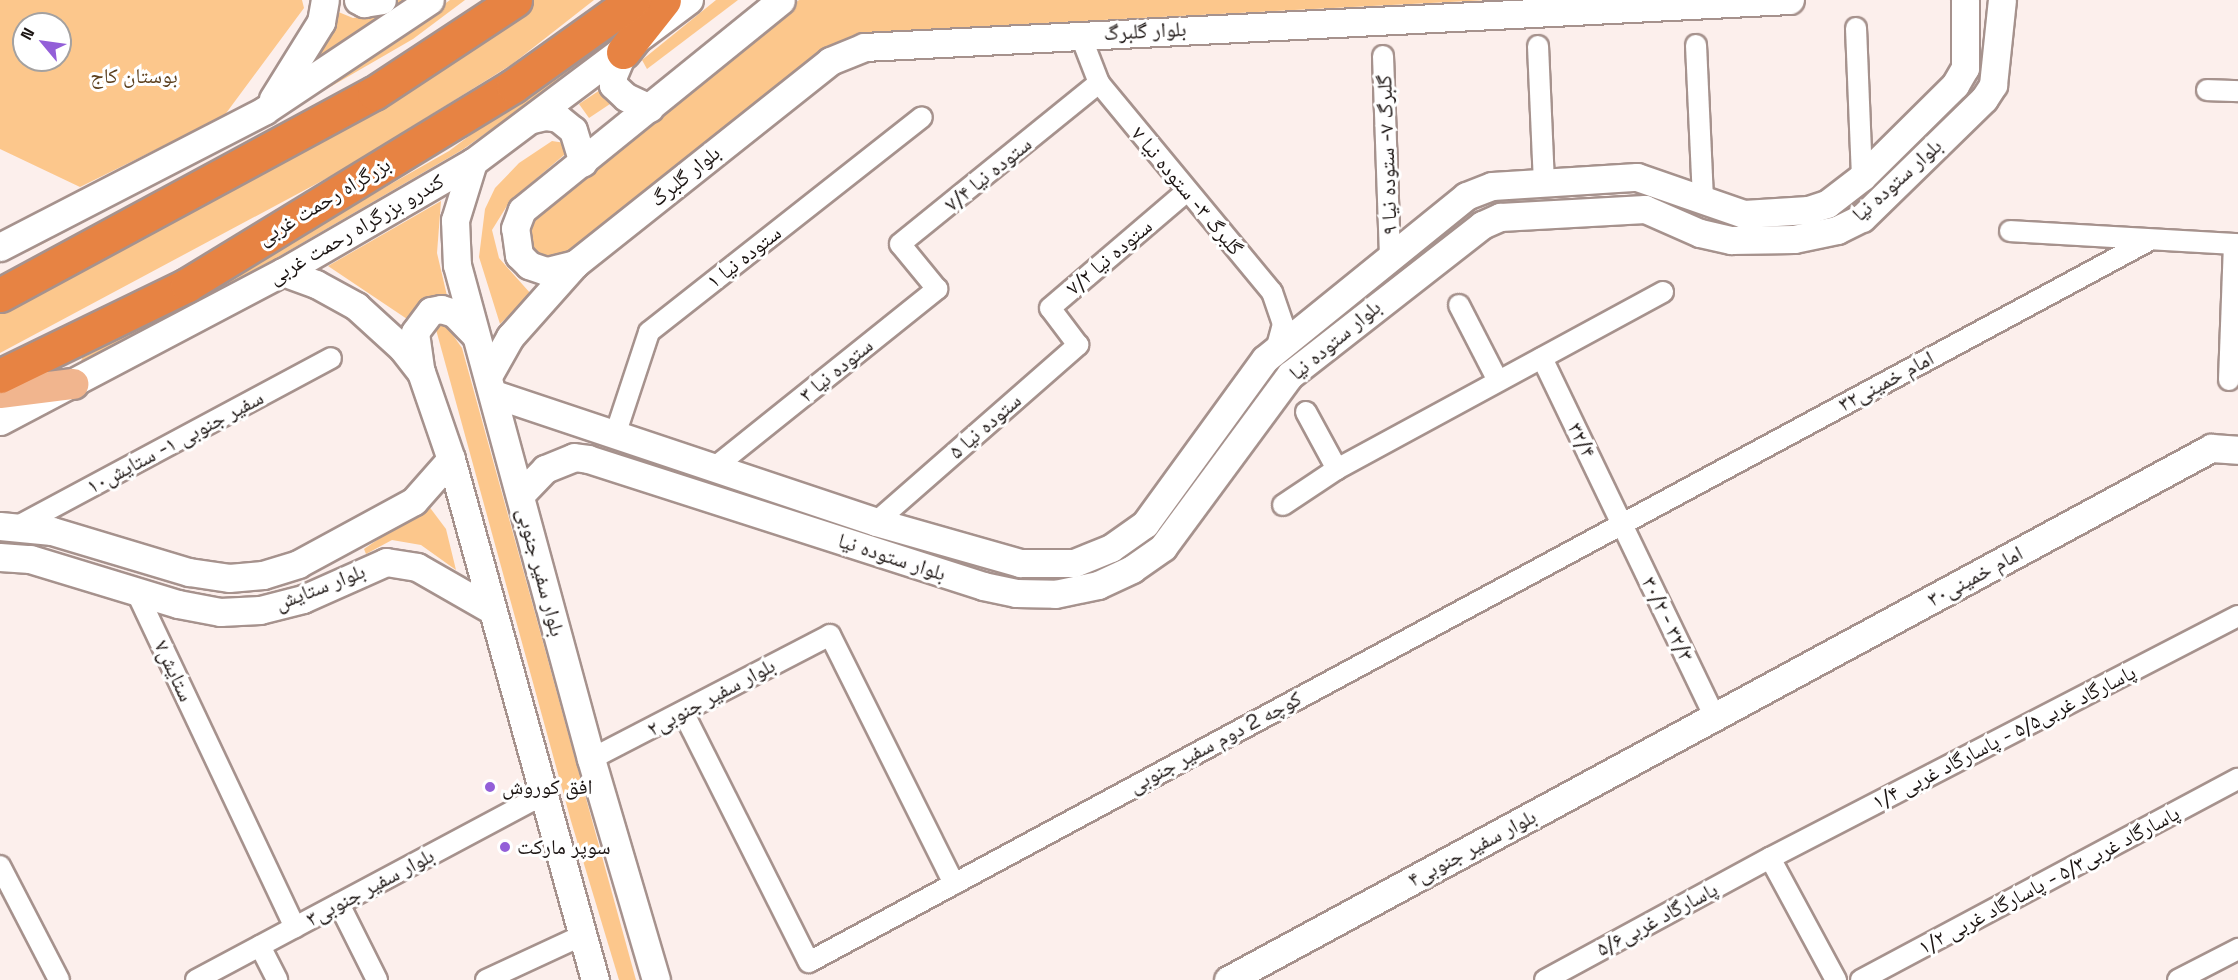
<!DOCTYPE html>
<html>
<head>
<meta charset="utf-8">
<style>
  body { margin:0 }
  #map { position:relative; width:2238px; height:980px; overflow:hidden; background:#fcefec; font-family:"Space Grotesk","Noto Naskh Arabic",sans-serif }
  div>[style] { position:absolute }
  .green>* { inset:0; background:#fcc78c }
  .roads { filter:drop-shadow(2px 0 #a6928d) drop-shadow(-2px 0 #a6928d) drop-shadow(0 2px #a6928d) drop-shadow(0 -2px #a6928d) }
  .street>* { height:20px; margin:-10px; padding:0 10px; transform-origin:10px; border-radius:10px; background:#fff }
  .secondary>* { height:27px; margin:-13.5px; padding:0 13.5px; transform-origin:13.5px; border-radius:13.5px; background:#fff }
  .primary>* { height:30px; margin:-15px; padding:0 15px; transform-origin:15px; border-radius:15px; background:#f1b58e }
  .highway>* { height:33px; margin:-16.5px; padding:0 16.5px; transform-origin:16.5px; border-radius:16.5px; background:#e78343 }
  .dots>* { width:16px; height:16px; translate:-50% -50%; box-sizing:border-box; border:3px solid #fff; border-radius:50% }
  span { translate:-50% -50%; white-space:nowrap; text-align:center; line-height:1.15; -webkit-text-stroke:6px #fff; paint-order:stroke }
  .street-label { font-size:21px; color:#1b1412 }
  .park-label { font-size:21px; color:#5d411f }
  .poi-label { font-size:21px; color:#1b1412 }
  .left { translate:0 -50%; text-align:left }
  .north { position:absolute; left:12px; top:12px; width:60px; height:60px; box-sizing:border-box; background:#fff; border:2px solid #a4a1a0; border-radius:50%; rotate:299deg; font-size:16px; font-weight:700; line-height:24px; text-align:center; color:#1b1412 }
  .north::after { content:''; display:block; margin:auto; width:21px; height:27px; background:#935fd8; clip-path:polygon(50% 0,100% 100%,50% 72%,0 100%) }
</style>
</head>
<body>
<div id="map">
  <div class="green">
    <i style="clip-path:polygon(evenodd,0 0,302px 0,304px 8px,224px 116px,80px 187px,0 149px,0 0,24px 24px,60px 24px,60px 60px,24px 60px,24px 24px)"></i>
    <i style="clip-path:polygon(396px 0,419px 0,315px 65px,336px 11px,353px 18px,373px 15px,390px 9px)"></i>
    <i style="clip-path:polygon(450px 0,465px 0,413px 39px,223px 149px,27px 252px,31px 241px,221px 141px,394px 41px)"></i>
    <i style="clip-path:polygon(530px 0,594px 0,511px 65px,344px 169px,0 353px,0 311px,334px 134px,423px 78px)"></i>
    <i style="clip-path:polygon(651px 0,610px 46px,462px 150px,211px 296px,79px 366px,86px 349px,264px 256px,449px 151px)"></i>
    <i style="clip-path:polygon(716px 0,738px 0,647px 69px,642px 60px)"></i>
    <i style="clip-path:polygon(799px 0,1489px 0,890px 31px,851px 42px,571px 256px,543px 259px,532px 250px,527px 219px)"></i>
    <i style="clip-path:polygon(606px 86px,616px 100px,589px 118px,579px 104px)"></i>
    <i style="clip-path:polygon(552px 141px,565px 143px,564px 155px,510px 201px,492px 230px,499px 258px,531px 294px,500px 324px,479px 257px,485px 209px,495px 188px,519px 163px)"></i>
    <i style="clip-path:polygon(441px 201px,437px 253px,448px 300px,413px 323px,328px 266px)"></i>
    <i style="clip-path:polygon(443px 321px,462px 348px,636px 980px,619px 980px,571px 821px,435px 326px)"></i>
    <i style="clip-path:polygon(428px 505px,446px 529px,456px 570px,421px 545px,392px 540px,366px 554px,364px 549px)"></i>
  </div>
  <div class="roads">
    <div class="street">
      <i style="left:1856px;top:28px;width:149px;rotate:87.7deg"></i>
      <i style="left:1080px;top:34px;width:53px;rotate:68.8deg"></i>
      <i style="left:1099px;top:83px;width:271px;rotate:50.4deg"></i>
      <i style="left:1272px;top:292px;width:34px;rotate:71deg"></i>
      <i style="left:1283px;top:324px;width:27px;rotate:105deg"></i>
      <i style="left:1696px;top:45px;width:155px;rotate:87.4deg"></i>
      <i style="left:1538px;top:46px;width:137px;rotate:87.5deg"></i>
      <i style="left:1383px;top:56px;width:199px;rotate:88deg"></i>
      <i style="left:2207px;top:90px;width:31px;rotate:2deg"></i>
      <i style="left:2010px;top:231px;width:228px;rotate:3.3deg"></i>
      <i style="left:1459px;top:305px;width:85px;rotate:62.8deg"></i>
      <i style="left:1542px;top:358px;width:399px;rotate:64.3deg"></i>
      <i style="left:2229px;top:380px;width:136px;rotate:-87.9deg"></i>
      <i style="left:1306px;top:412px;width:65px;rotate:61.5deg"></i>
      <i style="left:1337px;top:469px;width:371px;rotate:-28.5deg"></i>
      <i style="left:616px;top:432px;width:105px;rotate:-71.7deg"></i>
      <i style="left:649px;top:332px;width:347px;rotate:-38.2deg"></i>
      <i style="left:715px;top:467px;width:285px;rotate:-38.7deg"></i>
      <i style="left:937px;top:289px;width:58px;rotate:-129.4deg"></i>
      <i style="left:900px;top:244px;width:256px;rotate:-39deg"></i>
      <i style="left:1283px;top:505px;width:65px;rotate:-33.7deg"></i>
      <i style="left:876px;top:522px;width:269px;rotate:-41.2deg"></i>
      <i style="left:1078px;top:345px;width:46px;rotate:-127.1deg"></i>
      <i style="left:1050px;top:308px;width:180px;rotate:-40.5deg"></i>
      <i style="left:18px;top:526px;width:355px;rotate:-28.2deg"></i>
      <i style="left:136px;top:591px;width:372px;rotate:64.7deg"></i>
      <i style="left:683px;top:712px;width:280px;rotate:63.3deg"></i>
      <i style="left:809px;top:962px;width:1523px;rotate:-28.3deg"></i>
      <i style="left:591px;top:759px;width:269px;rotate:-27.4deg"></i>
      <i style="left:830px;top:635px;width:278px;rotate:63.5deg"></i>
      <i style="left:1770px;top:858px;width:139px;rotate:61.6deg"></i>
      <i style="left:0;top:866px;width:128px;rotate:62.6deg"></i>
      <i style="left:339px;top:904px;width:85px;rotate:63.4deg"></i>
      <i style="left:260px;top:946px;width:38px;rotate:63deg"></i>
      <i style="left:196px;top:980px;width:395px;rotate:-28.1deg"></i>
      <i style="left:486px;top:980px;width:107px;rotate:-24.9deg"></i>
      <i style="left:1545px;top:980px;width:256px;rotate:-28.5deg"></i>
      <i style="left:1770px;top:858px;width:527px;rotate:-27.34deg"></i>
      <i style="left:1861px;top:980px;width:427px;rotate:-28.1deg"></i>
      <i style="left:2178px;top:980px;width:68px;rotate:-27.3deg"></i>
    </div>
    <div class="secondary">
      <i style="left:358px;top:0;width:7px;rotate:27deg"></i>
      <i style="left:364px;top:3px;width:18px;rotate:-9deg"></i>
      <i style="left:623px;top:52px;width:25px;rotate:113deg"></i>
      <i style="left:613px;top:75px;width:10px;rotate:90deg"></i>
      <i style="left:613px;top:85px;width:18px;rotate:43deg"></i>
      <i style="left:626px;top:97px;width:26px;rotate:25deg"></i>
      <i style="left:273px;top:99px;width:91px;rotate:-58.1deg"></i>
      <i style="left:321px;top:22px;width:22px;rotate:-80deg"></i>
      <i style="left:532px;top:119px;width:13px;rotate:-13deg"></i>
      <i style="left:545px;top:116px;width:13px;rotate:9deg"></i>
      <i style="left:558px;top:118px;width:19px;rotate:39deg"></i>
      <i style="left:573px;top:130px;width:34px;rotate:73deg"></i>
      <i style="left:473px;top:162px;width:61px;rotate:107.2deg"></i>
      <i style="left:455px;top:220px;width:45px;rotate:87.5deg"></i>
      <i style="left:457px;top:265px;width:512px;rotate:74.82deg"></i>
      <i style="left:591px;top:759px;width:230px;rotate:73.6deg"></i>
      <i style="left:0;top:247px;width:298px;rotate:-27.3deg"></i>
      <i style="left:265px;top:110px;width:198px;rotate:-33.7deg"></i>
      <i style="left:575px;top:264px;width:30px;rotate:166deg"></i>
      <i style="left:546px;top:271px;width:18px;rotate:-161deg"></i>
      <i style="left:529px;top:265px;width:14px;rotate:-135deg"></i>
      <i style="left:519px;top:255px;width:27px;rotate:-98deg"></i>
      <i style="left:515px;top:228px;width:19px;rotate:-69deg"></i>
      <i style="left:522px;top:210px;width:333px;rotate:-39deg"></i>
      <i style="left:283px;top:272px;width:35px;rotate:20deg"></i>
      <i style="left:316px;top:284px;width:46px;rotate:28.8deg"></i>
      <i style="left:356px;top:306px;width:62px;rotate:42.4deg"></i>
      <i style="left:402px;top:348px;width:31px;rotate:52deg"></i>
      <i style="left:421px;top:372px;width:92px;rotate:71deg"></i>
      <i style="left:451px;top:459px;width:541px;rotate:74.55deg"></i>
      <i style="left:420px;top:368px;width:36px;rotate:-98deg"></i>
      <i style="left:415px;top:332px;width:26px;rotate:-53deg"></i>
      <i style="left:431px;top:311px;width:10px;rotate:-11deg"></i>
      <i style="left:441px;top:309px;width:14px;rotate:17deg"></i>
      <i style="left:454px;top:313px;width:29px;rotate:46deg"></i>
      <i style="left:488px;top:376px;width:45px;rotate:-60.6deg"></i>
      <i style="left:510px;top:337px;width:98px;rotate:-48.3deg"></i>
      <i style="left:575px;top:264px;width:326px;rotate:-38.5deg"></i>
      <i style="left:830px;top:61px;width:37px;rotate:-22deg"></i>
      <i style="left:864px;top:47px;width:927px;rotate:-2.91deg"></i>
      <i style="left:494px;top:394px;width:403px;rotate:18.5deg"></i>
      <i style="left:876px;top:522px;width:150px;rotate:15.9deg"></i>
      <i style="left:1020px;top:563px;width:54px"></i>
      <i style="left:1074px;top:563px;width:40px;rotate:-22deg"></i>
      <i style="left:1111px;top:548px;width:42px;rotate:-35.2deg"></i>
      <i style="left:1145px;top:524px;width:204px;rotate:-54deg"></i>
      <i style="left:1265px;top:359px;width:259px;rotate:-39deg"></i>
      <i style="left:1466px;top:196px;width:28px;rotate:-21deg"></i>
      <i style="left:1492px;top:186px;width:145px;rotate:-3.6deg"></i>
      <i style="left:1637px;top:177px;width:113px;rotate:19.1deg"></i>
      <i style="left:1744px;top:214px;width:64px;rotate:-3.6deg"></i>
      <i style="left:1808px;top:210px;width:20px;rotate:-18deg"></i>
      <i style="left:1827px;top:204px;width:44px;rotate:-37.6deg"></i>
      <i style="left:1862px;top:177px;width:131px;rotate:-44.7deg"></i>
      <i style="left:1955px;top:85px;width:20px;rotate:-60deg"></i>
      <i style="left:1965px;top:68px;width:68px;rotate:-90deg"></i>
      <i style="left:0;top:421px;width:320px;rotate:-27.8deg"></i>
      <i style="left:283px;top:272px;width:220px;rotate:-30.1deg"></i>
      <i style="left:473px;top:162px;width:270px;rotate:-36.9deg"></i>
      <i style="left:520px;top:495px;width:36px;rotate:-46deg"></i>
      <i style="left:545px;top:469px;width:31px;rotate:-22deg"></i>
      <i style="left:574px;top:457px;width:14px;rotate:8deg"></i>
      <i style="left:588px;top:459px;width:415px;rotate:17.8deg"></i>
      <i style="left:983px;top:586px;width:34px;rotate:12deg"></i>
      <i style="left:1016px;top:593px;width:39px;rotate:1deg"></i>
      <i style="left:1055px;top:594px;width:44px;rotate:-11.8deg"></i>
      <i style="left:1098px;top:585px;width:38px;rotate:-25deg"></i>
      <i style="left:1132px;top:569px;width:38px;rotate:-35deg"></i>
      <i style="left:1163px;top:547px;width:214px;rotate:-53.6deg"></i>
      <i style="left:1290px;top:375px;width:244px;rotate:-38deg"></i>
      <i style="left:1482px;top:225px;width:20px;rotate:-24deg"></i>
      <i style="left:1500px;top:217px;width:145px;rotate:-3.2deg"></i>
      <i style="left:1645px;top:209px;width:60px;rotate:23.6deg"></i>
      <i style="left:1700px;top:233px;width:32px;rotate:13deg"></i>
      <i style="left:1731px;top:240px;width:63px;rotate:-0.9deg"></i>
      <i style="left:1794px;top:239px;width:44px;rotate:-11.8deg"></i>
      <i style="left:1837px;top:230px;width:28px;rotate:-26deg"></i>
      <i style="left:1862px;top:218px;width:170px;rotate:-44.3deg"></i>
      <i style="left:1984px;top:99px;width:17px;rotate:-57deg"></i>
      <i style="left:1993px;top:85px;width:85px;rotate:-84deg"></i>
      <i style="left:0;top:526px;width:52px;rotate:5.5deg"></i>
      <i style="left:52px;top:531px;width:143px;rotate:16.7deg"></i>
      <i style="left:189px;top:572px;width:40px;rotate:8.5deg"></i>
      <i style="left:229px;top:578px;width:34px;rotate:-5deg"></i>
      <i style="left:263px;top:575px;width:37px;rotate:-17deg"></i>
      <i style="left:298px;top:564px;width:132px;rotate:-28.5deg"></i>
      <i style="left:414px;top:501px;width:56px;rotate:-48.6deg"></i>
      <i style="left:0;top:557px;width:30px;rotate:4deg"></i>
      <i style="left:30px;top:559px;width:155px;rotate:16.9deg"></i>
      <i style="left:178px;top:604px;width:43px;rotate:10.8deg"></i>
      <i style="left:220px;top:612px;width:40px;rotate:-2.9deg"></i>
      <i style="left:260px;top:610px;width:44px;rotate:-14.3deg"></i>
      <i style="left:303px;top:599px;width:91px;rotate:-24deg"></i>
      <i style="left:386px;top:562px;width:31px;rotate:9deg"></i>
      <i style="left:417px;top:567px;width:86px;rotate:29.8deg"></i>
      <i style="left:1228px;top:980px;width:1118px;rotate:-28.42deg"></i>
      <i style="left:2211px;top:448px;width:27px;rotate:4deg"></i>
    </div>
    <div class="primary">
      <i style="left:0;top:393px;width:74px;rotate:-7deg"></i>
    </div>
    <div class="highway">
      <i style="left:623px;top:52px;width:66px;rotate:-51.7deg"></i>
      <i style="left:0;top:295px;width:425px;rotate:-28.4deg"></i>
      <i style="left:374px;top:93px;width:169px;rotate:-33.4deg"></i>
      <i style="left:0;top:376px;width:208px;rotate:-25.9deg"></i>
      <i style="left:187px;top:285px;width:382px;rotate:-31.4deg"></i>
      <i style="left:513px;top:86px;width:148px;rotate:-35.6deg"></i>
    </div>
  </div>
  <div class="dots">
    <i style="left:490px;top:787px;background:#935fd8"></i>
    <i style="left:505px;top:847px;background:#935fd8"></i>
  </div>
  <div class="street-label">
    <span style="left:1145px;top:31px;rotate:-3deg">بلوار گلبرگ</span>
    <span style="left:1387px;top:155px;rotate:-92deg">گلبرگ ۷- ستوده نیا ۹</span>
    <span style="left:988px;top:174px;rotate:-39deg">ستوده نیا ۷/۴</span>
    <span style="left:685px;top:176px;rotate:-39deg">بلوار گلبرگ</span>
    <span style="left:1897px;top:180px;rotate:-42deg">بلوار ستوده نیا</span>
    <span style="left:1187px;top:191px;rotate:50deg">گلبرگ ۳- ستوده نیا ۷</span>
    <span style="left:324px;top:201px;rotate:-31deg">بزرگراه رحمت غربی</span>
    <span style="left:356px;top:229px;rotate:-30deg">کندرو بزرگراه رحمت غربی</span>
    <span style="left:744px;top:257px;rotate:-38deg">ستوده نیا ۱</span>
    <span style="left:1109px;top:257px;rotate:-40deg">ستوده نیا ۷/۲</span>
    <span style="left:1335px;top:340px;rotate:-40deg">بلوار ستوده نیا</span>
    <span style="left:836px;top:370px;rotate:-39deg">ستوده نیا ۳</span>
    <span style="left:1886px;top:381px;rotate:-28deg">امام خمینی۳۲</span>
    <span style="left:985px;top:426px;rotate:-41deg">ستوده نیا ۵</span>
    <span style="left:1582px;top:440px;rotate:64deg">۳۲/۴</span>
    <span style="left:175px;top:442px;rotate:-28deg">سفیر جنوبی ۱- ستایش۱۰</span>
    <span style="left:892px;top:557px;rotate:18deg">بلوار ستوده نیا</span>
    <span style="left:541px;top:572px;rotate:75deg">بلوار سفیر جنوبی</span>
    <span style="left:1975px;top:576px;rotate:-28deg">امام خمینی۳۰</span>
    <span style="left:320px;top:587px;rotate:-21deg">بلوار ستایش</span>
    <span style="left:1668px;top:619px;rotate:64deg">۳۰/۲ - ۳۲/۳</span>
    <span style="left:174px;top:671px;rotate:65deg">ستایش۷</span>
    <span style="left:711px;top:697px;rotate:-28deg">بلوار سفیر جنوبی۲</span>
    <span style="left:2004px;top:737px;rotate:-27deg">پاسارگاد غربی۵/۵ - پاسارگاد غربی ۱/۴</span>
    <span style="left:1215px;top:742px;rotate:-28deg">کوچه 2 دوم سفیر جنوبی</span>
    <span style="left:1472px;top:848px;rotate:-28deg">بلوار سفیر جنوبی۴</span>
    <span style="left:2049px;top:880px;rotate:-28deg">پاسارگاد غربی۵/۳ - پاسارگاد غربی ۱/۲</span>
    <span style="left:370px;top:887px;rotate:-28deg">بلوار سفیر جنوبی۳</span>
    <span style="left:1657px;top:919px;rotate:-28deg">پاسارگاد غربی۵/۶</span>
  </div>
  <div class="park-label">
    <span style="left:134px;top:76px">بوستان کاج</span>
  </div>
  <div class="poi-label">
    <span class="left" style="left:502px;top:787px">افق کوروش</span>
    <span class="left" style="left:517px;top:847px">سوپر مارکت</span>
  </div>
  <div class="north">N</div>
</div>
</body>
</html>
